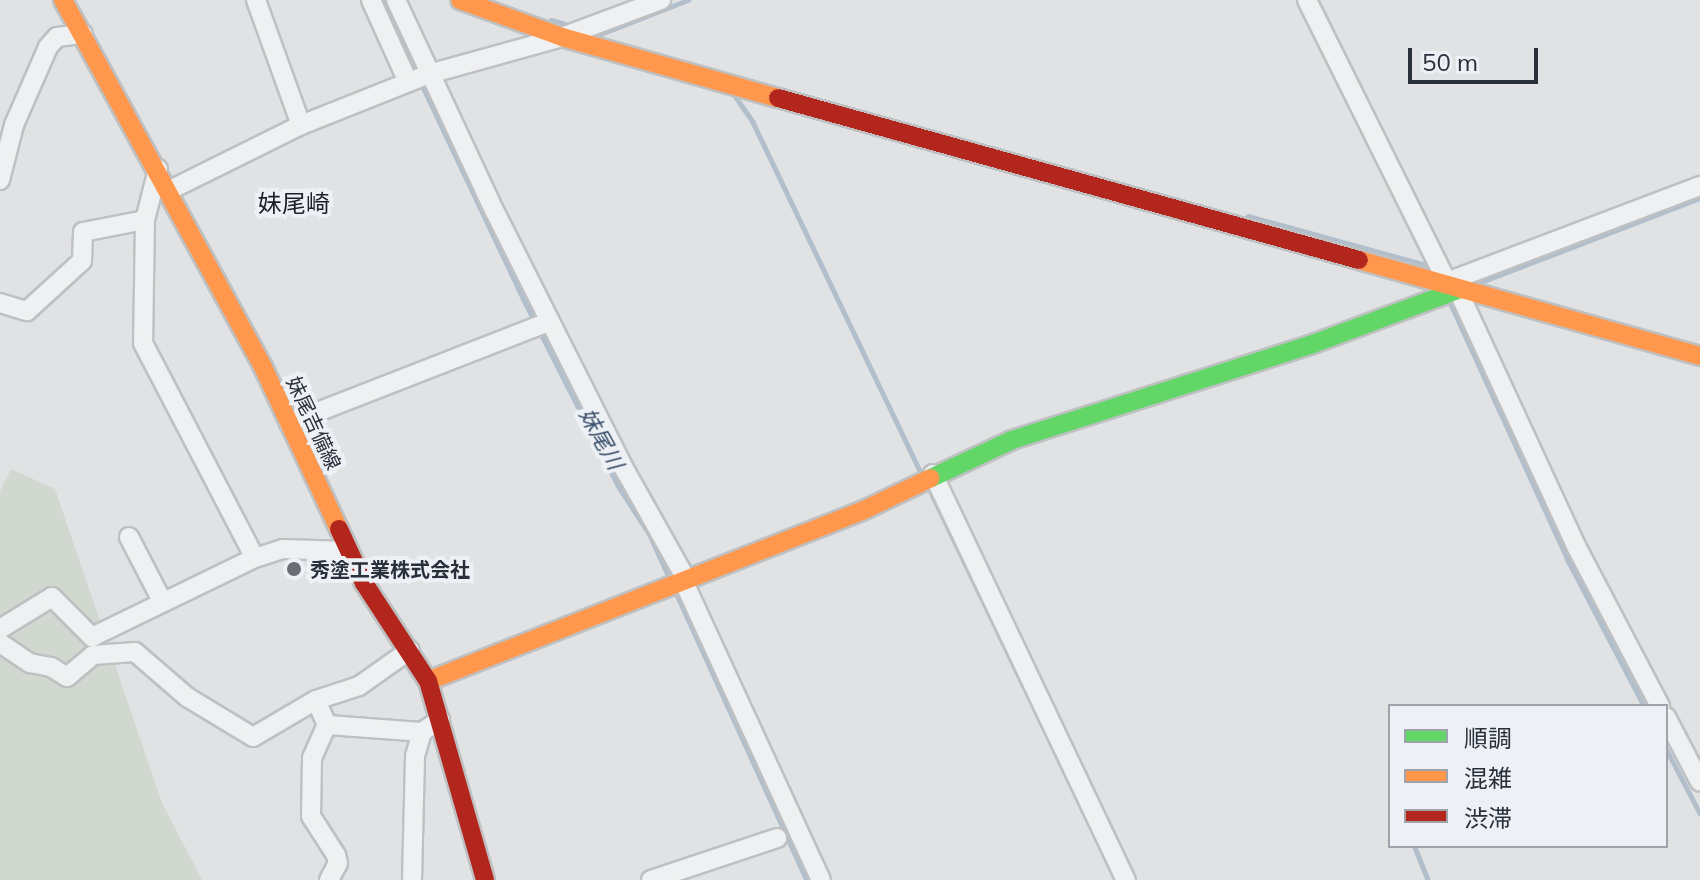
<!DOCTYPE html>
<html>
<head>
<meta charset="utf-8">
<style>
  body { margin:0 }
  #map { position:relative; width:1700px; height:880px; overflow:hidden; background:#e0e2e4; font-family:Mulish,"Noto Sans JP",sans-serif }
  div>[style] { position:absolute }
  .green>* { inset:0; background:#d0d8d0 }
  .water>* { inset:0; background:#b1becc }
  .stream>* { height:5px; margin:-2.5px; padding:0 2.5px; transform-origin:2.5px; border-radius:2.5px; background:#b1becc }
  .roads { filter:drop-shadow(2px 0 #bec0c2) drop-shadow(-2px 0 #bec0c2) drop-shadow(0 2px #bec0c2) drop-shadow(0 -2px #bec0c2) }
  .street>* { height:18px; margin:-9px; padding:0 9px; transform-origin:9px; border-radius:9px; background:#eef0f1 }
  .fast>* { height:18px; margin:-9px; padding:0 9px; transform-origin:9px; border-radius:9px; background:#63d668 }
  .slow>* { height:18px; margin:-9px; padding:0 9px; transform-origin:9px; border-radius:9px; background:#ff974d }
  .jam>* { height:18px; margin:-9px; padding:0 9px; transform-origin:9px; border-radius:9px; background:#b3261e }
  .dots>* { width:22px; height:22px; translate:-50% -50%; box-sizing:border-box; border:4px solid #edf0f4; border-radius:50% }
  span { translate:-50% -50%; white-space:nowrap; text-align:center; line-height:1.15; -webkit-text-stroke:8px #edf0f4; paint-order:stroke }
  .street-label { font-size:20px; color:#292f3b }
  .poi-label { font-size:20px; color:#292f3b; font-weight:700 }
  .left { translate:0 -50%; text-align:left }
  .water-label { font-size:22px; color:#384d69; font-style:italic }
  .quarter-label { font-size:24px; color:#1b202b }
  .legend { position:absolute; left:1388px; top:704px; width:280px; height:144px; box-sizing:border-box; background:#edf0f4; border:2px solid #9fa3aa; margin:0; padding:10px 14px; list-style:none; font-size:24px; color:#292f3b }
  .legend li { display:flex; align-items:center; gap:16px; height:40px }
  .legend b { width:40px; border:2px solid #9fa3aa }
  .scale { position:absolute; left:1408px; top:48px; width:130px; height:36px; box-sizing:border-box; border:4px solid #292f3b; border-top:0; padding-left:10px; font-size:24px; line-height:28px; white-space:nowrap; color:#292f3b; -webkit-text-stroke:6px #edf0f4; paint-order:stroke }
</style>
</head>
<body>
<div id="map">
  <div class="green">
    <i style="clip-path:polygon(11px 469px,55px 489px,162px 803px,202px 880px,0 880px,0 491px)"></i>
  </div>
  <div class="water">
    <i style="clip-path:polygon(379px 0,391px 0,648px 515px,817px 880px,804px 880px,647px 535px,617px 489px,523px 304px)"></i>
  </div>
  <div class="stream">
    <i style="left:551px;top:20px;width:22px;rotate:16deg"></i>
    <i style="left:598px;top:35px;width:97px;rotate:-21.3deg"></i>
    <i style="left:734px;top:95px;width:32px;rotate:55deg"></i>
    <i style="left:752px;top:121px;width:390px;rotate:64.4deg"></i>
    <i style="left:1248px;top:216px;width:188px;rotate:15.4deg"></i>
    <i style="left:1481px;top:282px;width:235px;rotate:-21deg"></i>
    <i style="left:1450px;top:303px;width:281px;rotate:65.4deg"></i>
    <i style="left:1567px;top:559px;width:166px;rotate:62.4deg"></i>
    <i style="left:929px;top:489px;width:433px;rotate:64.4deg"></i>
    <i style="left:1666px;top:749px;width:73px;rotate:62.4deg"></i>
    <i style="left:1414px;top:846px;width:37px;rotate:68deg"></i>
  </div>
  <div class="roads">
    <div class="street">
      <i style="left:256px;top:0;width:133px;rotate:70.2deg"></i>
      <i style="left:371px;top:0;width:90px;rotate:65.7deg"></i>
      <i style="left:396px;top:0;width:223px;rotate:65deg"></i>
      <i style="left:490px;top:202px;width:302px;rotate:63.3deg"></i>
      <i style="left:626px;top:472px;width:120px;rotate:60.7deg"></i>
      <i style="left:1307px;top:0;width:315px;rotate:63.6deg"></i>
      <i style="left:1447px;top:282px;width:271px;rotate:-20.8deg"></i>
      <i style="left:158px;top:169px;width:53px;rotate:104.3deg"></i>
      <i style="left:145px;top:220px;width:123px;rotate:90.9deg"></i>
      <i style="left:143px;top:343px;width:242px;rotate:62.5deg"></i>
      <i style="left:0;top:180px;width:57px;rotate:-75.7deg"></i>
      <i style="left:14px;top:125px;width:85px;rotate:-66.4deg"></i>
      <i style="left:48px;top:47px;width:13px;rotate:-48deg"></i>
      <i style="left:57px;top:37px;width:26px;rotate:-7deg"></i>
      <i style="left:168px;top:191px;width:148px;rotate:-26.4deg"></i>
      <i style="left:301px;top:125px;width:138px;rotate:-21.7deg"></i>
      <i style="left:429px;top:74px;width:138px;rotate:-15.5deg"></i>
      <i style="left:562px;top:37px;width:106px;rotate:-20.5deg"></i>
      <i style="left:1455px;top:284px;width:289px;rotate:65.2deg"></i>
      <i style="left:1576px;top:546px;width:181px;rotate:62.3deg"></i>
      <i style="left:0;top:303px;width:28px;rotate:17deg"></i>
      <i style="left:27px;top:311px;width:74px;rotate:-42.3deg"></i>
      <i style="left:82px;top:261px;width:29px;rotate:-88deg"></i>
      <i style="left:83px;top:232px;width:63px;rotate:-11deg"></i>
      <i style="left:289px;top:423px;width:280px;rotate:-21.3deg"></i>
      <i style="left:933px;top:474px;width:450px;rotate:64.6deg"></i>
      <i style="left:129px;top:537px;width:72px;rotate:62.7deg"></i>
      <i style="left:682px;top:578px;width:332px;rotate:65.3deg"></i>
      <i style="left:0;top:629px;width:61px;rotate:-31.6deg"></i>
      <i style="left:52px;top:597px;width:57px;rotate:45deg"></i>
      <i style="left:92px;top:637px;width:181px;rotate:-25.9deg"></i>
      <i style="left:255px;top:558px;width:29px;rotate:-18deg"></i>
      <i style="left:283px;top:549px;width:66px;rotate:1.7deg"></i>
      <i style="left:0;top:643px;width:36px;rotate:34deg"></i>
      <i style="left:30px;top:663px;width:21px;rotate:11deg"></i>
      <i style="left:51px;top:667px;width:19px;rotate:32deg"></i>
      <i style="left:67px;top:677px;width:34px;rotate:-40deg"></i>
      <i style="left:93px;top:655px;width:42px;rotate:-4.1deg"></i>
      <i style="left:135px;top:652px;width:69px;rotate:40.9deg"></i>
      <i style="left:187px;top:697px;width:77px;rotate:31.2deg"></i>
      <i style="left:253px;top:737px;width:73px;rotate:-30.4deg"></i>
      <i style="left:1666px;top:717px;width:73px;rotate:62.4deg"></i>
      <i style="left:327px;top:725px;width:95px;rotate:4.2deg"></i>
      <i style="left:329px;top:880px;width:19px;rotate:-62deg"></i>
      <i style="left:338px;top:863px;width:8px;rotate:-104deg"></i>
      <i style="left:336px;top:855px;width:46px;rotate:-122.7deg"></i>
      <i style="left:311px;top:816px;width:58px;rotate:-89deg"></i>
      <i style="left:312px;top:758px;width:36px;rotate:-66deg"></i>
      <i style="left:327px;top:725px;width:27px;rotate:-114deg"></i>
      <i style="left:316px;top:700px;width:45px;rotate:-18deg"></i>
      <i style="left:359px;top:686px;width:62px;rotate:-35.2deg"></i>
      <i style="left:412px;top:880px;width:124px;rotate:-88.6deg"></i>
      <i style="left:415px;top:756px;width:25px;rotate:-74deg"></i>
      <i style="left:422px;top:732px;width:22px;rotate:-34deg"></i>
      <i style="left:651px;top:880px;width:133px;rotate:-18.4deg"></i>
    </div>
    <div class="fast">
      <i style="left:931px;top:478px;width:89px;rotate:-25.1deg"></i>
      <i style="left:1012px;top:440px;width:313px;rotate:-17.7deg"></i>
      <i style="left:1310px;top:345px;width:158px;rotate:-20.4deg"></i>
    </div>
    <div class="slow">
      <i style="left:63px;top:0;width:418px;rotate:61.4deg"></i>
      <i style="left:263px;top:367px;width:179px;rotate:64.9deg"></i>
      <i style="left:460px;top:0;width:109px;rotate:19.9deg"></i>
      <i style="left:562px;top:37px;width:224px;rotate:15.8deg"></i>
      <i style="left:1359px;top:260px;width:354px;rotate:15.7deg"></i>
      <i style="left:428px;top:681px;width:466px;rotate:-21.4deg"></i>
      <i style="left:862px;top:511px;width:76px;rotate:-25.6deg"></i>
    </div>
    <div class="jam">
      <i style="left:778px;top:98px;width:603px;rotate:15.58deg"></i>
      <i style="left:339px;top:529px;width:60px;rotate:65.2deg"></i>
      <i style="left:364px;top:583px;width:117px;rotate:56.9deg"></i>
      <i style="left:428px;top:681px;width:207px;rotate:74deg"></i>
    </div>
  </div>
  <div class="dots">
    <i style="left:294px;top:569px;background:#696e76"></i>
  </div>
  <div class="street-label">
    <span style="left:314px;top:423px;rotate:65deg">妹尾吉備線</span>
  </div>
  <div class="poi-label">
    <span class="left" style="left:310px;top:569px">秀塗工業株式会社</span>
  </div>
  <div class="water-label">
    <span style="left:601px;top:439px;rotate:61deg">妹尾川</span>
  </div>
  <div class="quarter-label">
    <span style="left:294px;top:204px">妹尾崎</span>
  </div>
  <ul class="legend">
  <li><b style="height:10px;background:#63d668"></b>順調</li>
  <li><b style="height:10px;background:#ff974d"></b>混雑</li>
  <li><b style="height:10px;background:#b3261e"></b>渋滞</li>
  </ul>
  <div class="scale">50 m</div>
</div>
</body>
</html>
